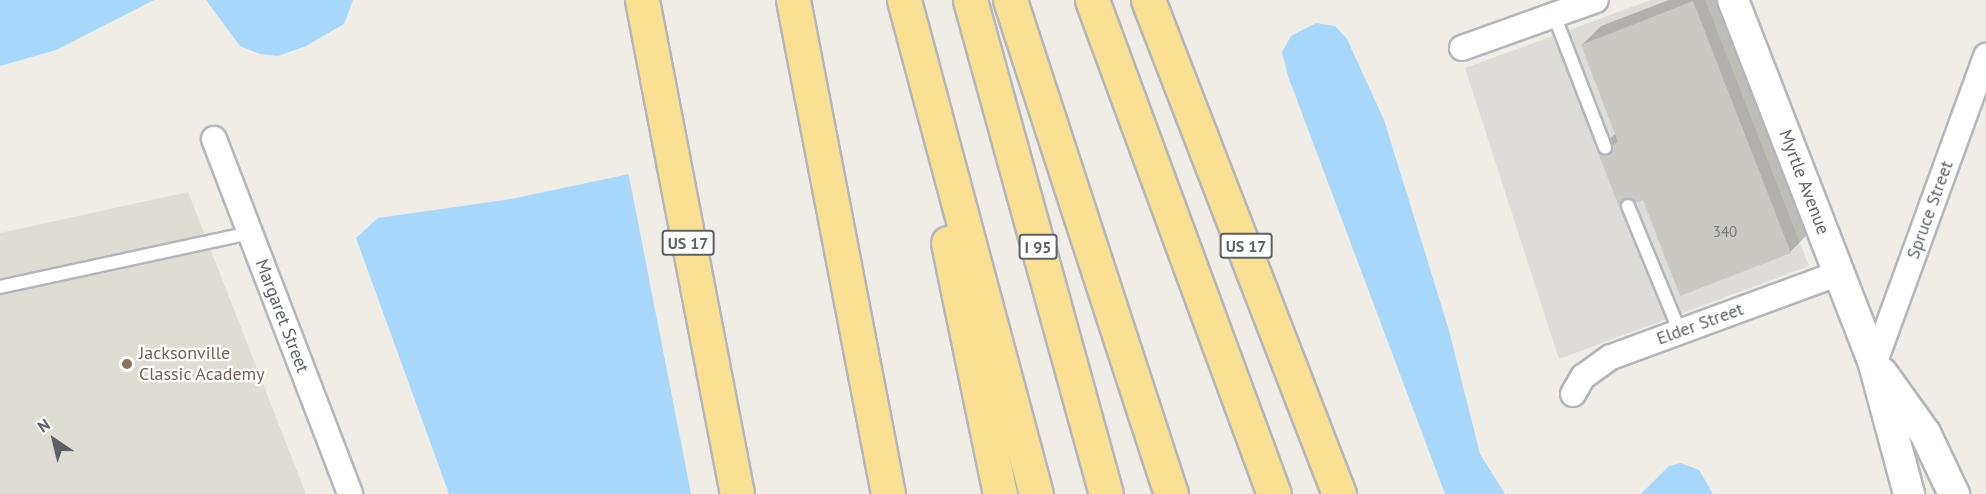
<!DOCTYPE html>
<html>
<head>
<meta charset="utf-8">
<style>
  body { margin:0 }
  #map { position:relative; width:1986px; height:494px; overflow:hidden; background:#efede6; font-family:"PT Sans",sans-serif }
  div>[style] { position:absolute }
  .industrial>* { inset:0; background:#dedcd8 }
  .education>* { inset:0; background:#dfdcd4 }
  .water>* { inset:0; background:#a8d7fc }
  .pier>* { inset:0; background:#efede6 }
  .shadow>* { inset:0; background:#0003 }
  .building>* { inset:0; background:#cac8c3 }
  .roads { filter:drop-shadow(2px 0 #b3b6ba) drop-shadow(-2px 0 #b3b6ba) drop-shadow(0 2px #b3b6ba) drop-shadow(0 -2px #b3b6ba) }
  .service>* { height:12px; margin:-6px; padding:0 6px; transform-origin:6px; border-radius:6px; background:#fff }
  .minor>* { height:24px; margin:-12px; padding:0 12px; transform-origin:12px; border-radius:12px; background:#fff }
  .tertiary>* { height:30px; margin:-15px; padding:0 15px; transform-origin:15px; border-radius:15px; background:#fff }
  .motorway>* { height:33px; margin:-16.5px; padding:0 16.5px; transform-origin:16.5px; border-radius:16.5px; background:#fae092 }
  .dots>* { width:16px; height:16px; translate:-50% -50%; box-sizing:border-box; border:3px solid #fff; border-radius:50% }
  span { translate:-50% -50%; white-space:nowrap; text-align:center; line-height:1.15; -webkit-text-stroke:4.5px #fff; paint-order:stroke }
  .number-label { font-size:15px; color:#787b7d }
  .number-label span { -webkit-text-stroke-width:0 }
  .shield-label span { padding:2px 4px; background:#fff; border:2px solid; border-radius:4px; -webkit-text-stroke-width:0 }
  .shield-label { font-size:16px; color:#5d6166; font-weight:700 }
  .street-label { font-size:18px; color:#5d6166 }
  .education-label { font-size:18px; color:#785e54 }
  .left { translate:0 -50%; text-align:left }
  .north { position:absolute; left:24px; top:410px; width:60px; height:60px; -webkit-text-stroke:4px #fff; paint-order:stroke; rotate:325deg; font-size:16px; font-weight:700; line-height:24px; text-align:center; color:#5d6166 }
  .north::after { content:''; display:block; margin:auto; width:21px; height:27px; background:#5d6166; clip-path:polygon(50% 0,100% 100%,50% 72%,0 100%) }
</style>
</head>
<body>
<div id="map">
  <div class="industrial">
    <i style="clip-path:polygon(1651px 0,1705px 0,1809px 266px,1559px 359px,1465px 68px)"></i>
  </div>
  <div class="education">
    <i style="clip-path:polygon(188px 192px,306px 494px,0 494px,0 233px)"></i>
  </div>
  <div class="water">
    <i style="clip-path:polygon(0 0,154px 0,56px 50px,0 66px)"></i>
    <i style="clip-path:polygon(206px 0,353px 0,344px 24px,306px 46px,278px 56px,260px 54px,240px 46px)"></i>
    <i style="clip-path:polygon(1316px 23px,1335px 26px,1347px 39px,1384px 120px,1448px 327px,1480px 454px,1505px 494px,1445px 494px,1288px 76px,1282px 52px,1291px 36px)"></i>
    <i style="clip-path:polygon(667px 166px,742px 494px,449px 494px,356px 238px,378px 218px,511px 199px)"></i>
    <i style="clip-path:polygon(1681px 463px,1699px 470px,1713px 494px,1641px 494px,1669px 466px)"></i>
  </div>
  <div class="pier">
    <i style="clip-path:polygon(666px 163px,745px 494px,691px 494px,628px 171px)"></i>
  </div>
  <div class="shadow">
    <i style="clip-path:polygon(1669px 0,1719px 0,1809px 233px,1790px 252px,1644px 198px,1599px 150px,1616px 133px,1582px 45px,1601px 26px)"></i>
  </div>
  <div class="building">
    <i style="clip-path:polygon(1693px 1px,1791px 253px,1680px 296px,1643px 200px,1620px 209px,1597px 150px,1618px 142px,1581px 45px)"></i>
  </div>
  <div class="roads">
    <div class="service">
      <i style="left:1554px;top:15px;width:142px;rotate:68.9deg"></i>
      <i style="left:1628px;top:206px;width:136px;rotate:67.6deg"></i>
      <i style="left:0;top:287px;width:256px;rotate:-12.2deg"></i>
    </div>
    <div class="minor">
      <i style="left:1462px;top:48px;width:142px;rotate:-19.7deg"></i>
      <i style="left:214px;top:139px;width:380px;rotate:69deg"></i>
      <i style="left:1874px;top:364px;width:328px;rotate:-70deg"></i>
      <i style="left:1573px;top:394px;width:20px;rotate:-60deg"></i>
      <i style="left:1583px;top:377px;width:34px;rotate:-36deg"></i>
      <i style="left:1611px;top:357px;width:243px;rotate:-20.2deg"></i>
    </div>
    <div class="tertiary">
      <i style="left:1733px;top:0;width:390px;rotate:68.8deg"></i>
      <i style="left:1874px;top:364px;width:135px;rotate:74.9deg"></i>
      <i style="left:1882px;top:373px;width:74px;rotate:54.4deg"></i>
      <i style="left:1925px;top:433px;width:68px;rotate:64.6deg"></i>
    </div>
    <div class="motorway">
      <i style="left:642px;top:0;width:503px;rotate:79.11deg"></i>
      <i style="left:793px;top:0;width:503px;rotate:79.11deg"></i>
      <i style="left:904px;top:0;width:511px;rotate:75.04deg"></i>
      <i style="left:970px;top:0;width:512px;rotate:74.61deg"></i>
      <i style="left:1010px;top:0;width:520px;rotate:71.95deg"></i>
      <i style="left:1092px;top:0;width:526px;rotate:69.78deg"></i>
      <i style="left:1148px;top:0;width:530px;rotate:68.86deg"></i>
      <i style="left:948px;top:243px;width:256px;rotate:78.3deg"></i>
    </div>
  </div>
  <div class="dots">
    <i style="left:127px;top:364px;background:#8d6e63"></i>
  </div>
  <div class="number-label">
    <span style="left:1725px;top:232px">340</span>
  </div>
  <div class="shield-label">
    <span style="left:688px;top:243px">US 17</span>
    <span style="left:1246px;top:246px">US 17</span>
    <span style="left:1038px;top:247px">I 95</span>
  </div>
  <div class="street-label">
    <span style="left:1804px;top:182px;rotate:69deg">Myrtle Avenue</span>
    <span style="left:1930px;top:210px;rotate:-70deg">Spruce Street</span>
    <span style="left:282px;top:316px;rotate:69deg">Margaret Street</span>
    <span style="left:1700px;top:324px;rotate:-20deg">Elder Street</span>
  </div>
  <div class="education-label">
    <span class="left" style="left:139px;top:364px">Jacksonville<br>Classic Academy</span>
  </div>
  <div class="north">N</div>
</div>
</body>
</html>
